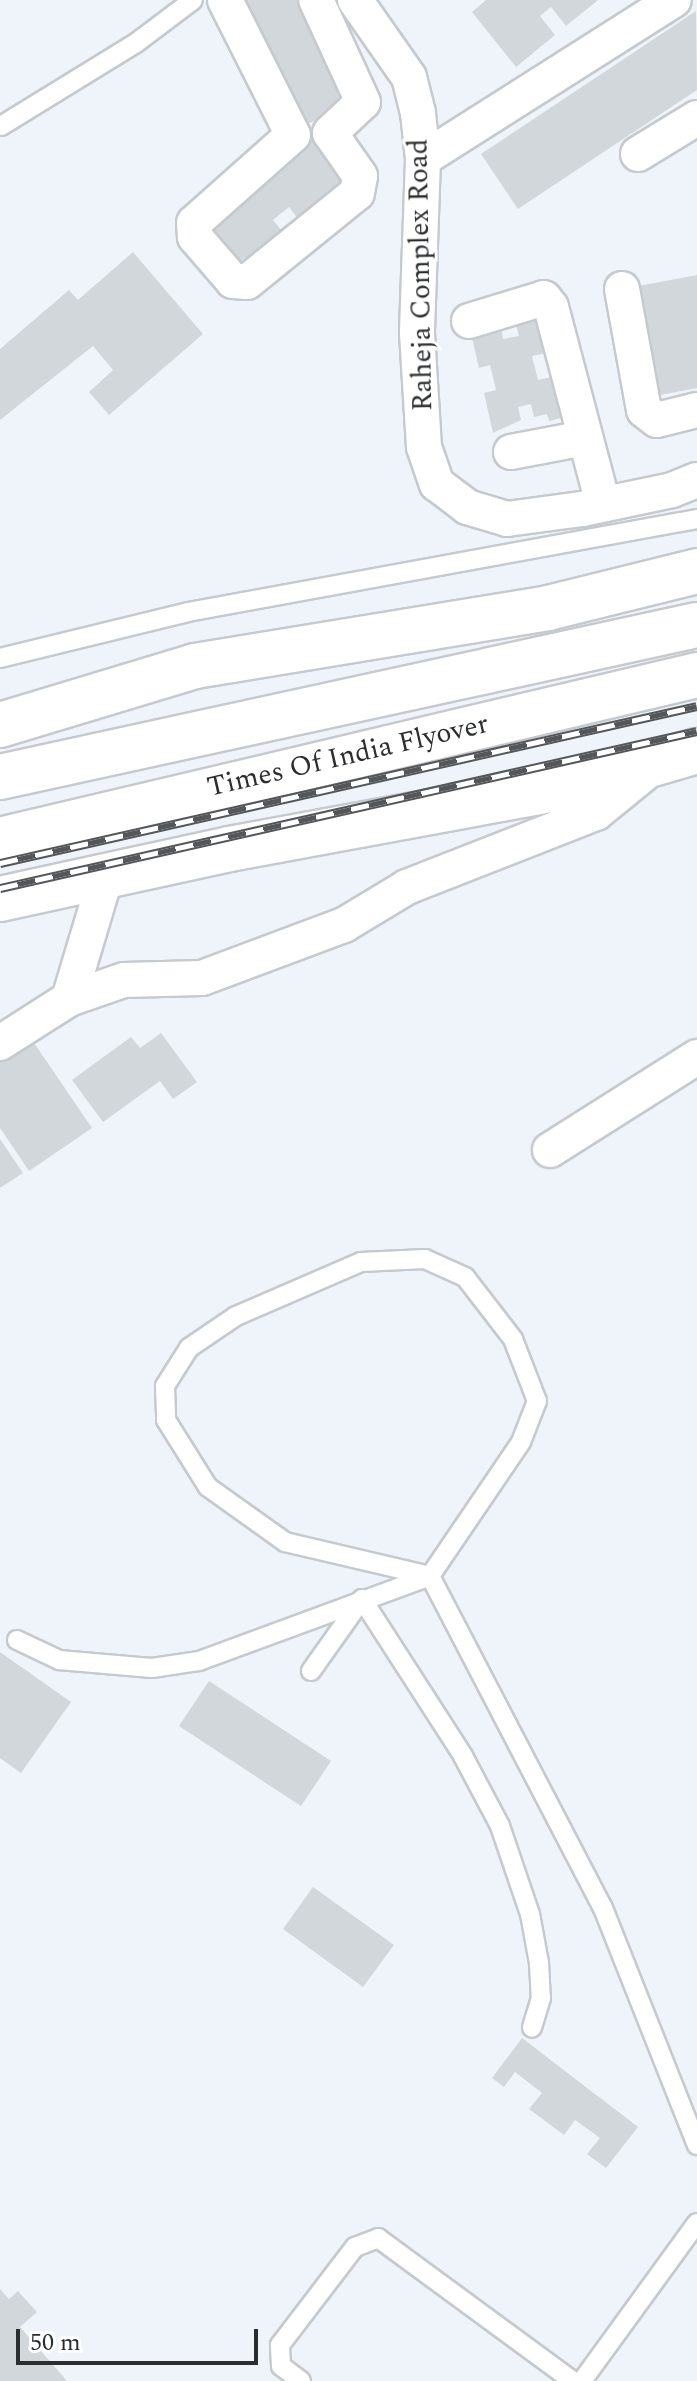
<!DOCTYPE html>
<html>
<head>
<meta charset="utf-8">
<style>
  body { margin:0 }
  #map { position:relative; width:697px; height:2381px; overflow:hidden; background:#eff4fa; font-family:Spectral,serif }
  div>[style] { position:absolute }
  .building>* { inset:0; background:#d2d7dc }
  .roads { filter:drop-shadow(2px 0 #c5cacf) drop-shadow(-2px 0 #c5cacf) drop-shadow(0 2px #c5cacf) drop-shadow(0 -2px #c5cacf) }
  .lane>* { height:18px; margin:-9px; padding:0 9px; transform-origin:9px; border-radius:9px; background:#fff }
  .street>* { height:34px; margin:-17px; padding:0 17px; transform-origin:17px; border-radius:17px; background:#fff }
  .secondary>* { height:44px; margin:-22px; padding:0 22px; transform-origin:22px; border-radius:22px; background:#fff }
  .highway>* { height:44px; margin:-22px; padding:0 22px; transform-origin:22px; border-radius:22px; background:#fff }
  .rail>* { height:9px; margin-top:-4.5px; transform-origin:0; background:repeating-linear-gradient(90deg,#fff 0 18px,#54575a 0 36px); box-sizing:border-box; border-block:2px solid #54575a }
  span { translate:-50% -50%; white-space:nowrap; text-align:center; line-height:1.15; -webkit-text-stroke:6px #fff; paint-order:stroke }
  .street-label { font-size:28px; color:#2b2d2f }
  .scale { position:absolute; left:16px; top:2329px; width:242px; height:36px; box-sizing:border-box; border:4px solid #2b2d2f; border-top:0; padding-left:10px; font-size:24px; line-height:28px; white-space:nowrap; color:#2b2d2f; -webkit-text-stroke:6px #fff; paint-order:stroke }
</style>
</head>
<body>
<div id="map">
  <div class="building">
    <i style="clip-path:polygon(244px 0,308px 0,320px 27px,310px 31px,318px 48px,328px 43px,355px 102px,303px 126px)"></i>
    <i style="clip-path:polygon(486px 0,598px 0,566px 26px,551px 7px,540px 16px,555px 35px,516px 67px,472px 12px)"></i>
    <i style="clip-path:polygon(696px 11px,697px 90px,518px 209px,481px 154px)"></i>
    <i style="clip-path:polygon(314px 139px,351px 185px,302px 224px,289px 207px,273px 220px,286px 236px,250px 265px,245px 257px,233px 267px,202px 228px)"></i>
    <i style="clip-path:polygon(133px 252px,203px 334px,109px 415px,89px 392px,113px 370px,93px 346px,0 420px,0 349px,69px 290px,78px 300px)"></i>
    <i style="clip-path:polygon(697px 275px,697px 388px,655px 396px,633px 287px)"></i>
    <i style="clip-path:polygon(542px 313px,551px 352px,532px 356px,538px 380px,559px 375px,569px 416px,549px 421px,547px 414px,534px 417px,531px 404px,518px 407px,521px 420px,493px 433px,484px 393px,496px 390px,490px 365px,479px 368px,470px 329px,501px 327px,503px 339px,519px 336px,516px 324px)"></i>
    <i style="clip-path:polygon(161px 1033px,197px 1082px,173px 1099px,160px 1081px,103px 1122px,72px 1080px,131px 1037px,140px 1048px)"></i>
    <i style="clip-path:polygon(30px 1037px,92px 1128px,29px 1171px,0 1128px,0 1057px)"></i>
    <i style="clip-path:polygon(0 1139px,23px 1173px,0 1188px)"></i>
    <i style="clip-path:polygon(0 1652px,71px 1702px,21px 1773px,0 1758px)"></i>
    <i style="clip-path:polygon(209px 1681px,331px 1761px,301px 1806px,179px 1726px)"></i>
    <i style="clip-path:polygon(313px 1887px,394px 1945px,363px 1987px,283px 1929px)"></i>
    <i style="clip-path:polygon(522px 2038px,638px 2127px,606px 2168px,587px 2154px,600px 2138px,575px 2120px,564px 2135px,529px 2109px,542px 2093px,515px 2072px,504px 2087px,492px 2078px)"></i>
    <i style="clip-path:polygon(0 2289px,9px 2299px,18px 2291px,37px 2312px,20px 2327px,67px 2381px,0 2381px)"></i>
  </div>
  <div class="roads">
    <div class="lane">
      <i style="left:1px;top:126px;width:158px;rotate:-31.6deg"></i>
      <i style="left:136px;top:43px;width:71px;rotate:-37deg"></i>
      <i style="left:0;top:658px;width:194px;rotate:-13.7deg"></i>
      <i style="left:188px;top:612px;width:517px;rotate:-10.35deg"></i>
      <i style="left:17px;top:1640px;width:47px;rotate:25.5deg"></i>
      <i style="left:59px;top:1660px;width:93px;rotate:4.9deg"></i>
      <i style="left:152px;top:1668px;width:48px;rotate:-8.5deg"></i>
      <i style="left:199px;top:1661px;width:246px;rotate:-20.2deg"></i>
      <i style="left:430px;top:1576px;width:162px;rotate:-55.8deg"></i>
      <i style="left:521px;top:1442px;width:44px;rotate:-68.7deg"></i>
      <i style="left:537px;top:1401px;width:66px;rotate:-111.2deg"></i>
      <i style="left:513px;top:1339px;width:78px;rotate:-127.7deg"></i>
      <i style="left:465px;top:1277px;width:44px;rotate:-155.8deg"></i>
      <i style="left:425px;top:1259px;width:64px;rotate:177.3deg"></i>
      <i style="left:361px;top:1262px;width:136px;rotate:156.6deg"></i>
      <i style="left:236px;top:1316px;width:57px;rotate:145.8deg"></i>
      <i style="left:189px;top:1348px;width:45px;rotate:122.3deg"></i>
      <i style="left:165px;top:1386px;width:34px;rotate:88deg"></i>
      <i style="left:166px;top:1420px;width:79px;rotate:57.9deg"></i>
      <i style="left:208px;top:1487px;width:95px;rotate:35.5deg"></i>
      <i style="left:285px;top:1542px;width:149px;rotate:13.2deg"></i>
      <i style="left:430px;top:1576px;width:374px;rotate:62.5deg"></i>
      <i style="left:603px;top:1908px;width:255px;rotate:68.4deg"></i>
      <i style="left:311px;top:1671px;width:88px;rotate:-54.7deg"></i>
      <i style="left:362px;top:1599px;width:187px;rotate:57.2deg"></i>
      <i style="left:463px;top:1756px;width:79px;rotate:62.1deg"></i>
      <i style="left:500px;top:1826px;width:93px;rotate:71.2deg"></i>
      <i style="left:530px;top:1914px;width:50px;rotate:79.6deg"></i>
      <i style="left:539px;top:1963px;width:35px;rotate:87deg"></i>
      <i style="left:541px;top:1998px;width:31px;rotate:107deg"></i>
      <i style="left:301px;top:2381px;width:25px;rotate:-143deg"></i>
      <i style="left:281px;top:2366px;width:21px;rotate:-93deg"></i>
      <i style="left:280px;top:2345px;width:123px;rotate:-52.6deg"></i>
      <i style="left:355px;top:2247px;width:25px;rotate:-21deg"></i>
      <i style="left:378px;top:2238px;width:242px;rotate:36.3deg"></i>
      <i style="left:582px;top:2381px;width:195px;rotate:-54deg"></i>
    </div>
    <div class="street">
      <i style="left:225px;top:0;width:151px;rotate:63.3deg"></i>
      <i style="left:293px;top:135px;width:132px;rotate:138.4deg"></i>
      <i style="left:194px;top:223px;width:14px;rotate:86deg"></i>
      <i style="left:195px;top:237px;width:58px;rotate:49.2deg"></i>
      <i style="left:233px;top:281px;width:14px;rotate:4deg"></i>
      <i style="left:247px;top:282px;width:141px;rotate:-39deg"></i>
      <i style="left:357px;top:193px;width:17px;rotate:-80deg"></i>
      <i style="left:360px;top:176px;width:52px;rotate:-124.9deg"></i>
      <i style="left:330px;top:133px;width:45px;rotate:-43.2deg"></i>
      <i style="left:363px;top:102px;width:112px;rotate:-114.7deg"></i>
      <i style="left:355px;top:0;width:94px;rotate:55deg"></i>
      <i style="left:409px;top:77px;width:37px;rotate:76deg"></i>
      <i style="left:418px;top:113px;width:46px;rotate:83.8deg"></i>
      <i style="left:423px;top:159px;width:174px;rotate:92deg"></i>
      <i style="left:417px;top:333px;width:114px;rotate:86.5deg"></i>
      <i style="left:424px;top:447px;width:39px;rotate:71deg"></i>
      <i style="left:437px;top:484px;width:38px;rotate:37deg"></i>
      <i style="left:467px;top:507px;width:42px;rotate:16.7deg"></i>
      <i style="left:507px;top:519px;width:76px;rotate:-7.6deg"></i>
      <i style="left:582px;top:509px;width:92px;rotate:-11.9deg"></i>
      <i style="left:672px;top:490px;width:27px;rotate:-22deg"></i>
      <i style="left:638px;top:154px;width:69px;rotate:-31.4deg"></i>
      <i style="left:423px;top:159px;width:297px;rotate:-32.4deg"></i>
      <i style="left:622px;top:289px;width:123px;rotate:79.7deg"></i>
      <i style="left:644px;top:410px;width:16px;rotate:38deg"></i>
      <i style="left:657px;top:420px;width:41px;rotate:-14deg"></i>
      <i style="left:469px;top:321px;width:78px;rotate:-17deg"></i>
      <i style="left:544px;top:298px;width:11px;rotate:52deg"></i>
      <i style="left:551px;top:307px;width:204px;rotate:75.2deg"></i>
      <i style="left:511px;top:452px;width:75px;rotate:-10.7deg"></i>
      <i style="left:69px;top:999px;width:128px;rotate:-73.3deg"></i>
      <i style="left:0;top:1043px;width:82px;rotate:-32.5deg"></i>
      <i style="left:69px;top:999px;width:58px;rotate:-19.1deg"></i>
      <i style="left:124px;top:980px;width:78px;rotate:-1.5deg"></i>
      <i style="left:202px;top:978px;width:152px;rotate:-20.5deg"></i>
      <i style="left:344px;top:925px;width:74px;rotate:-31.1deg"></i>
      <i style="left:407px;top:887px;width:203px;rotate:-21.4deg"></i>
      <i style="left:596px;top:813px;width:68px;rotate:-39.1deg"></i>
      <i style="left:550px;top:1150px;width:174px;rotate:-32.3deg"></i>
    </div>
    <div class="secondary">
      <i style="left:0;top:725px;width:204px;rotate:-16.8deg"></i>
      <i style="left:195px;top:666px;width:358px;rotate:-9.3deg"></i>
      <i style="left:548px;top:608px;width:154px;rotate:-13.9deg"></i>
      <i style="left:0;top:899px;width:234px;rotate:-12.3deg"></i>
      <i style="left:229px;top:849px;width:365px;rotate:-10.4deg"></i>
      <i style="left:588px;top:783px;width:114px;rotate:-16.4deg"></i>
    </div>
    <div class="highway">
      <i style="left:0;top:777px;width:713px;rotate:-12.3deg"></i>
      <i style="left:0;top:840px;width:716px;rotate:-13.32deg"></i>
    </div>
  </div>
  <div class="rail">
    <i style="left:0;top:863px;width:714px;rotate:-12.69deg"></i>
    <i style="left:0;top:888px;width:714px;rotate:-12.69deg"></i>
  </div>
  <div class="street-label">
    <span style="left:421px;top:275px;rotate:-91deg">Raheja Complex Road</span>
    <span style="left:348px;top:756px;rotate:-13deg">Times Of India Flyover</span>
  </div>
  <div class="scale">50 m</div>
</div>
</body>
</html>
